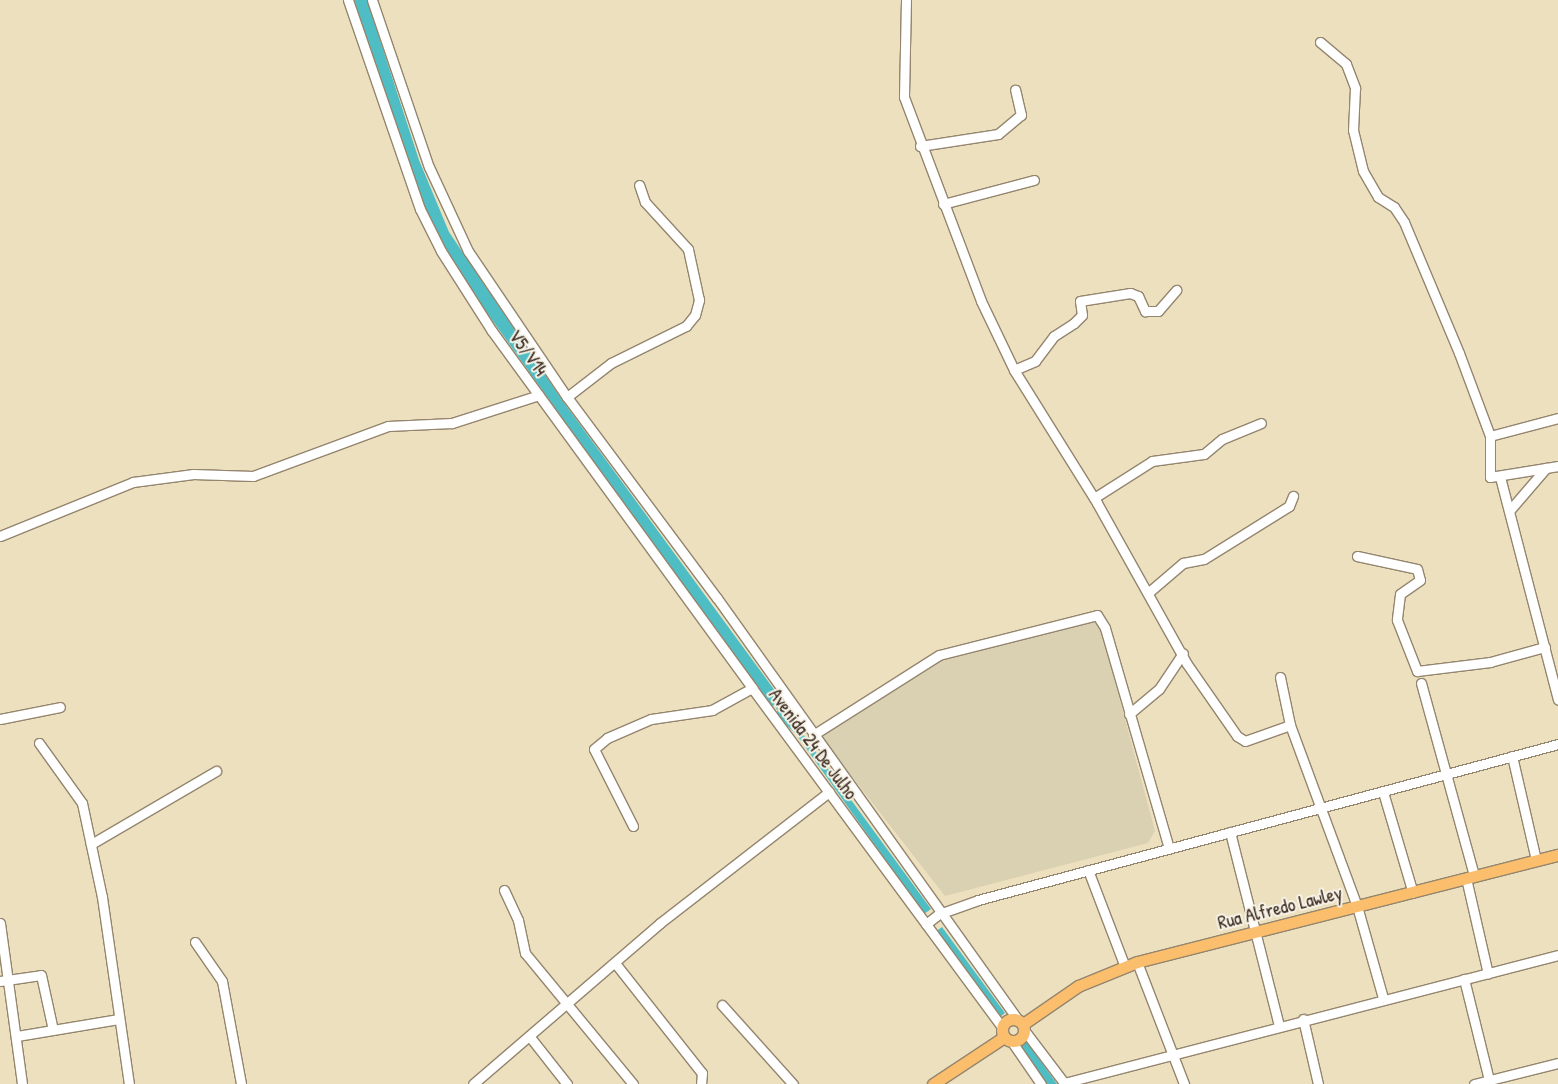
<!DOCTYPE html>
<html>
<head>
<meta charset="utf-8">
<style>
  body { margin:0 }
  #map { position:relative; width:1558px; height:1084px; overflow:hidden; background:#ede0bf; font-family:"Patrick Hand",sans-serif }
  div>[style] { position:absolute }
  .built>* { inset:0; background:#d9d1b1 }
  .water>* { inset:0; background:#4fbec4 }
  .stream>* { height:2px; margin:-1px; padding:0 1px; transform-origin:1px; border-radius:1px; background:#4fbec4 }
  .roads { filter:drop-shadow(1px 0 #94856e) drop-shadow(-1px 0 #94856e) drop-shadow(0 1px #94856e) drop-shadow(0 -1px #94856e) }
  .minor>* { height:9px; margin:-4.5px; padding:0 4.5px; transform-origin:4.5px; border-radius:4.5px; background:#fff }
  .major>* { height:11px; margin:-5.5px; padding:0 5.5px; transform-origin:5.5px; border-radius:5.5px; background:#fabe6d }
  .major>.ring { margin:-5.5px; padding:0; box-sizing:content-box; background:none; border:11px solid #fabe6d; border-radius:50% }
  span { translate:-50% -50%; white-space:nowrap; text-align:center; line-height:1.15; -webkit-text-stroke:4px #f7f3e8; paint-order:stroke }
  .street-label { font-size:19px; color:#3b2a1e }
</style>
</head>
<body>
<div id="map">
  <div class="built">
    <i style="clip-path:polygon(1093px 620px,1099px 622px,1155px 831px,1148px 843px,945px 896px,821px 737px,905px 679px,944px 659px)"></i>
  </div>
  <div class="water">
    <i style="clip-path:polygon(354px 0,367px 0,419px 160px,449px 232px,562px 400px,773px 688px,780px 701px,770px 708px,447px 257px,422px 202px)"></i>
    <i style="clip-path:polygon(783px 707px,931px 909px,924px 914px,796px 734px,774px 714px)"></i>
    <i style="clip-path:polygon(942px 927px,1005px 1013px,1000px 1017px,935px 932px)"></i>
    <i style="clip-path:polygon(1027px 1042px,1057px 1084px,1046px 1084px,1020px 1047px)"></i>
  </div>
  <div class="stream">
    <i style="left:774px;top:703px;width:9px;rotate:58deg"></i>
  </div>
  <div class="roads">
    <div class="minor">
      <i style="left:348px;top:0;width:221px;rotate:71deg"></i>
      <i style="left:420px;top:209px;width:47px;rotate:63.4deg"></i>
      <i style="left:441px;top:251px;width:95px;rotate:57.5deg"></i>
      <i style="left:492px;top:331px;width:442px;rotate:53.9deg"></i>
      <i style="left:372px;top:0;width:176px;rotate:71.2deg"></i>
      <i style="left:429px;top:167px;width:93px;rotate:65.1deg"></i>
      <i style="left:468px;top:251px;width:176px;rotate:55.9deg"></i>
      <i style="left:567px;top:397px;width:251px;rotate:53.3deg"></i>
      <i style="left:717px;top:598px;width:518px;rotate:54.5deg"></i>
      <i style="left:906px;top:0;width:97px;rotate:91.2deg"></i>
      <i style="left:904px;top:97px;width:218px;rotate:69.3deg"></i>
      <i style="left:981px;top:301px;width:76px;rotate:64.4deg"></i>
      <i style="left:1014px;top:370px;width:157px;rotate:58deg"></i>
      <i style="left:1097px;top:503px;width:184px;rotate:60.8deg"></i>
      <i style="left:1187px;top:664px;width:88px;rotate:55.2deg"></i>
      <i style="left:1237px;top:736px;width:9px;rotate:32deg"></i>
      <i style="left:1245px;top:741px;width:48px;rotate:-19.6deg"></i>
      <i style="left:1320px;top:42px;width:34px;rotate:40deg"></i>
      <i style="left:1346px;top:64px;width:26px;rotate:69deg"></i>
      <i style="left:1355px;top:88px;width:42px;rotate:92.7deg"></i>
      <i style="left:1353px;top:130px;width:42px;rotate:76.3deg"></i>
      <i style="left:1363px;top:171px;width:30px;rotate:60deg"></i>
      <i style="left:1378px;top:197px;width:19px;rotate:32deg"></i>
      <i style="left:1394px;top:207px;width:18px;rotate:56deg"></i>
      <i style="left:1404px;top:222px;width:142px;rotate:67.2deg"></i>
      <i style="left:1459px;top:353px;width:89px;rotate:69.5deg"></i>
      <i style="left:1490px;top:436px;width:41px;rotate:90deg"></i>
      <i style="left:1490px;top:477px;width:69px;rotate:-9.2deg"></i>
      <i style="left:920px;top:146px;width:79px;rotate:-8.7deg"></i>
      <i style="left:998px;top:134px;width:30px;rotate:-40deg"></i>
      <i style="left:1021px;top:115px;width:26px;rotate:-103deg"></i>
      <i style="left:943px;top:204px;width:94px;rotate:-14.8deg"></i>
      <i style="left:1014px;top:370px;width:23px;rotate:-23deg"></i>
      <i style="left:1035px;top:361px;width:31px;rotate:-53deg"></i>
      <i style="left:1054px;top:336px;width:24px;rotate:-33deg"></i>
      <i style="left:1074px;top:323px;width:11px;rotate:-45deg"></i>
      <i style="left:1082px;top:315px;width:14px;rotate:-98deg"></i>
      <i style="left:1080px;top:301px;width:51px;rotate:-9.1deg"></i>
      <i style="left:1130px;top:293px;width:9px;rotate:21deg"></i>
      <i style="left:1138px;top:296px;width:17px;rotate:65deg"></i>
      <i style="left:1145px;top:311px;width:13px"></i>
      <i style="left:1158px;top:311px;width:28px;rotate:-49deg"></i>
      <i style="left:567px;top:397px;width:56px;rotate:-37.7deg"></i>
      <i style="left:611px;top:363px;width:84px;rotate:-26.3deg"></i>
      <i style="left:686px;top:326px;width:14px;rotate:-51deg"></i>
      <i style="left:695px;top:315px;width:16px;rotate:-75deg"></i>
      <i style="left:699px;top:300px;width:52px;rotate:-102.2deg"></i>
      <i style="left:688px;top:249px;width:64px;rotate:-132.5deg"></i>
      <i style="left:645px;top:202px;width:18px;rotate:-109deg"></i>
      <i style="left:1490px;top:436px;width:70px;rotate:-14.8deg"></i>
      <i style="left:1500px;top:477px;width:230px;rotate:75.4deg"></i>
      <i style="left:1094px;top:498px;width:69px;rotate:-32.5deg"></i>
      <i style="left:1152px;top:461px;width:52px;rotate:-7.7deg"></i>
      <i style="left:1204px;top:454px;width:23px;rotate:-40deg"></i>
      <i style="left:1222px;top:439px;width:42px;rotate:-22.3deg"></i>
      <i style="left:1509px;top:511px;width:57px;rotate:-49.3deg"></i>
      <i style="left:0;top:536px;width:144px;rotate:-22.1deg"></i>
      <i style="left:133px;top:482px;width:61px;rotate:-7.6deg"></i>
      <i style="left:193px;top:474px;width:60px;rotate:1.9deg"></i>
      <i style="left:253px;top:476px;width:144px;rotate:-20.3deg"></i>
      <i style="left:388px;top:426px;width:64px;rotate:-2.7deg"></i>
      <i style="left:452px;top:423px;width:91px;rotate:-17.8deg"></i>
      <i style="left:1357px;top:556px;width:61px;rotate:12.2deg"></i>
      <i style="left:1417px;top:569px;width:11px;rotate:75deg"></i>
      <i style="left:1420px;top:580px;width:24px;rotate:145deg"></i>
      <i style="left:1400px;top:594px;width:26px;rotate:97deg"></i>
      <i style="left:1397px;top:620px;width:55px;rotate:68.6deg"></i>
      <i style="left:1417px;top:671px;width:74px;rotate:-7deg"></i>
      <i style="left:1490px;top:662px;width:57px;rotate:-15.3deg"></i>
      <i style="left:1149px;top:592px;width:45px;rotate:-40.5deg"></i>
      <i style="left:1183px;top:563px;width:21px;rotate:-11deg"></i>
      <i style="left:1204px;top:559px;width:100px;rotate:-31.9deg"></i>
      <i style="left:1289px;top:506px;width:11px;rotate:-68deg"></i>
      <i style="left:1280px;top:677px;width:49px;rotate:78.2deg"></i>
      <i style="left:1290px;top:725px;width:193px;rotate:69.7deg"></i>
      <i style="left:1357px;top:906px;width:96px;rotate:74.2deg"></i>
      <i style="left:1421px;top:683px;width:200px;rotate:74.6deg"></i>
      <i style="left:1129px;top:714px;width:39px;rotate:-40deg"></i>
      <i style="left:1159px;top:689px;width:43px;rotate:-56.3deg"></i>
      <i style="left:0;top:719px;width:61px;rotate:-11.3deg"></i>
      <i style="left:813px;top:735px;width:149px;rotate:-32.4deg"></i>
      <i style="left:939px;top:655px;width:163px;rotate:-14.2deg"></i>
      <i style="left:1097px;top:615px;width:15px;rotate:58deg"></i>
      <i style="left:1105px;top:628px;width:229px;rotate:73.8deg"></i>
      <i style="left:39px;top:743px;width:74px;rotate:54.4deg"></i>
      <i style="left:82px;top:803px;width:96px;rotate:78deg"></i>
      <i style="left:102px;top:897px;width:189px;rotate:81.8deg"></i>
      <i style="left:1512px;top:756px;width:107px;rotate:77deg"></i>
      <i style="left:1383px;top:792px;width:105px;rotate:73.5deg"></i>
      <i style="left:633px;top:826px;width:86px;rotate:-116.9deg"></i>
      <i style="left:594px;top:749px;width:17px;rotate:-40deg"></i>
      <i style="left:607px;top:738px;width:48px;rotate:-23.4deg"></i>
      <i style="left:651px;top:719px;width:62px;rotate:-8.4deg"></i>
      <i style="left:712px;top:710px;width:46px;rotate:-28.8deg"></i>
      <i style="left:752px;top:688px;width:421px;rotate:53.6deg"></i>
      <i style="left:1230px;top:832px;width:199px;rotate:75.8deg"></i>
      <i style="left:91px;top:844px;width:145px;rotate:-30.3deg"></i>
      <i style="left:1088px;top:870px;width:104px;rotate:69.1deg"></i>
      <i style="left:1466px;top:878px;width:98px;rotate:77.1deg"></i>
      <i style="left:504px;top:890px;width:33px;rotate:65deg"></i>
      <i style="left:518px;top:920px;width:34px;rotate:78deg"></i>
      <i style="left:525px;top:953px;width:170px;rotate:50.5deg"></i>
      <i style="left:0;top:923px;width:162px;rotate:82.2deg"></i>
      <i style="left:926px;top:924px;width:16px;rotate:-38deg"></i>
      <i style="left:939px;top:914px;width:41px;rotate:-19.7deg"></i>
      <i style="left:978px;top:900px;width:601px;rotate:-15.05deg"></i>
      <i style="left:195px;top:942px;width:47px;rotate:55.3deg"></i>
      <i style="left:222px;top:981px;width:105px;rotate:79.5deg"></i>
      <i style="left:1137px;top:962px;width:131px;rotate:68.9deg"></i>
      <i style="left:615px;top:963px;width:140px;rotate:51.7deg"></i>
      <i style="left:702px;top:1073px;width:11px;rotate:95deg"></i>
      <i style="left:1464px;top:979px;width:108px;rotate:76.1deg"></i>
      <i style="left:0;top:981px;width:41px;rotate:-8.3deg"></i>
      <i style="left:41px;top:975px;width:56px;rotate:77.7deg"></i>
      <i style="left:722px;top:1005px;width:106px;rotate:48.1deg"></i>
      <i style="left:1303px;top:1019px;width:67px;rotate:77deg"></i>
      <i style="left:1024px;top:1030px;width:68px;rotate:52.8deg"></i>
      <i style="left:17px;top:1036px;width:103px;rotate:-9.5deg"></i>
      <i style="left:530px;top:1037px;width:60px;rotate:51.8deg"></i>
      <i style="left:1012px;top:1042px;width:51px;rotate:55.4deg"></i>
      <i style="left:1064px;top:1083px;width:510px;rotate:-14.53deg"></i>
      <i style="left:473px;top:1084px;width:247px;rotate:-40.7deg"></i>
      <i style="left:660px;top:923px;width:214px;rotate:-37.8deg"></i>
      <i style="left:1474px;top:1084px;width:87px;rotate:-14deg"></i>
    </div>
    <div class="major">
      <i class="ring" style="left:1002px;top:1019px;width:11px;height:11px"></i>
      <i style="left:1023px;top:1024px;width:67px;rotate:-34.6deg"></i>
      <i style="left:1078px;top:986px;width:64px;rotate:-22.1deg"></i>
      <i style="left:1137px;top:962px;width:434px;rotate:-14.3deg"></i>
      <i style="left:933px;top:1084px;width:85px;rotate:-33.5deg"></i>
    </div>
  </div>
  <div class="street-label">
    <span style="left:528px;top:353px;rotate:54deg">V5/V14</span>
    <span style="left:813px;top:744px;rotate:53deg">Avenida 24 De Julho</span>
    <span style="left:1280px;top:908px;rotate:-14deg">Rua Alfredo Lawley</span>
  </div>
</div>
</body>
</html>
